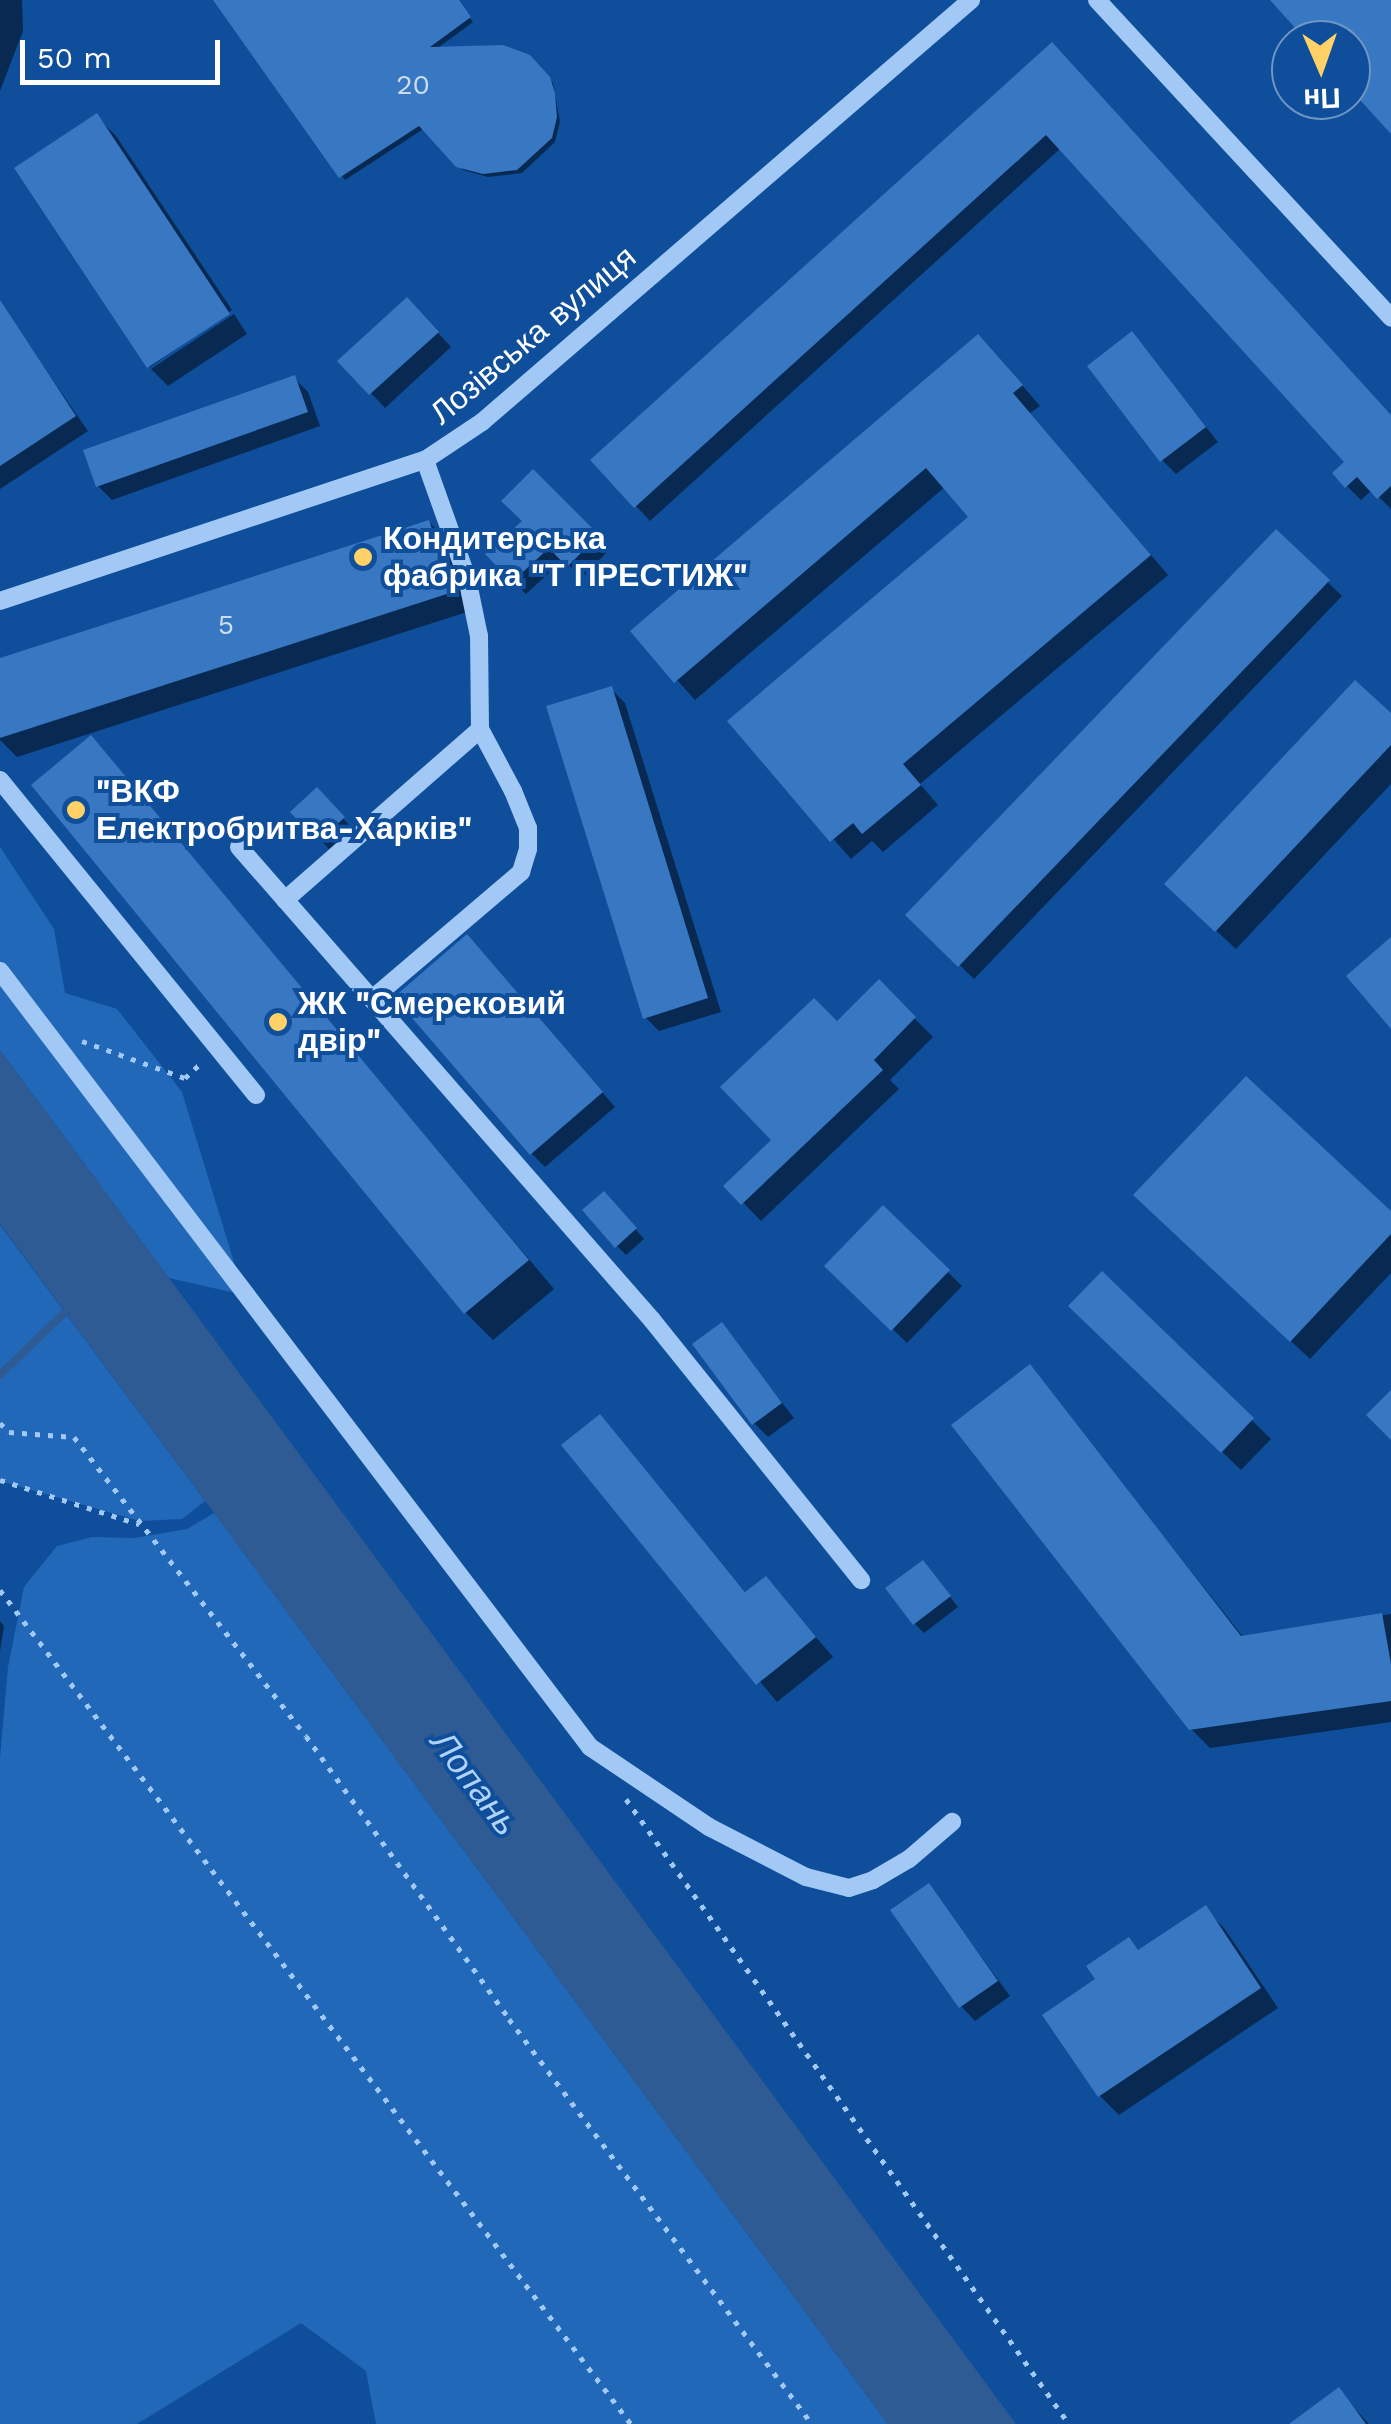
<!DOCTYPE html>
<html>
<head>
<meta charset="utf-8">
<style>
  body { margin:0 }
  #map { position:relative; width:1391px; height:2424px; overflow:hidden; background:#0f4e9b; font-family:"Work Sans",sans-serif }
  div>[style] { position:absolute }
  .green>* { inset:0; background:#2268b9 }
  .water>* { inset:0; background:#2e5b93 }
  .shadow>* { inset:0; background:#0007 }
  .stream>* { height:8px; margin:-4px; padding:0 4px; transform-origin:4px; border-radius:4px; background:#2e5b93 }
  .building>* { inset:0; background:#3877c2 }
  .path>* { height:5px; margin-top:-2.5px; transform-origin:0; background:repeating-linear-gradient(90deg,#a2c8f5 0 5px,transparent 0 13px) }
  .minor>* { height:18px; margin:-9px; padding:0 9px; transform-origin:9px; border-radius:9px; background:#a2c8f5 }
  .dots>* { width:28px; height:28px; translate:-50% -50%; box-sizing:border-box; border:5px solid #0f4e9b; border-radius:50% }
  span { translate:-50% -50%; white-space:nowrap; text-align:center; line-height:1.15; -webkit-text-stroke:8px #0f4e9b; paint-order:stroke }
  .number-label { font-size:28px; color:#cdddf0 }
  .number-label span { -webkit-text-stroke-width:0 }
  .street-label { font-size:32px; color:#fff }
  .poi-label { font-size:32px; color:#fff; font-weight:700 }
  .left { translate:0 -50%; text-align:left }
  .water-label { font-size:35px; color:#afd3fb; font-style:italic }
  .north { position:absolute; left:1271px; top:20px; width:100px; height:100px; box-sizing:border-box; background:#0f4e9b; border:2px solid #6f95c3; border-radius:50%; rotate:178deg; font-size:28px; font-weight:700; line-height:40px; text-align:center; color:#fff }
  .north::after { content:''; display:block; margin:auto; width:35px; height:45px; background:#ffd166; clip-path:polygon(50% 0,100% 100%,50% 72%,0 100%) }
  .scale { position:absolute; left:20px; top:40px; width:200px; height:45px; box-sizing:border-box; border:5px solid #fff; border-top:0; padding-left:12px; font-size:30px; line-height:35px; white-space:nowrap; color:#fff; -webkit-text-stroke:8px #0f4e9b; paint-order:stroke }
</style>
</head>
<body>
<div id="map">
  <div class="green">
    <i style="clip-path:polygon(0 847px,54px 929px,65px 993px,117px 1009px,182px 1092px,244px 1295px,169px 1278px,0 1050px)"></i>
    <i style="clip-path:polygon(0 1225px,205px 1501px,182px 1519px,140px 1521px,0 1481px)"></i>
    <i style="clip-path:polygon(214px 1513px,888px 2424px,376px 2424px,366px 2371px,301px 2323px,137px 2424px,0 2424px,0 1758px,8px 1667px,24px 1587px,57px 1546px,92px 1537px,134px 1538px,187px 1529px)"></i>
  </div>
  <div class="water">
    <i style="clip-path:polygon(0 1050px,169px 1278px,1016px 2424px,888px 2424px,214px 1513px,0 1224px)"></i>
  </div>
  <div class="shadow">
    <i style="clip-path:polygon(0 0,22px 0,23px 31px,0 91px)"></i>
    <i style="clip-path:polygon(216px 0,457px 0,473px 22px,435px 50px,529px 57px,553px 83px,560px 122px,555px 142px,522px 173px,488px 177px,463px 170px,425px 128px,345px 180px)"></i>
    <i style="clip-path:polygon(1051px 45px,1391px 417px,1391px 509px,1372px 490px,1361px 500px,1347px 486px,1336px 473px,1347px 462px,1061px 148px,650px 521px,593px 460px)"></i>
    <i style="clip-path:polygon(97px 117px,116px 136px,232px 310px,150px 367px,18px 169px)"></i>
    <i style="clip-path:polygon(234px 314px,247px 334px,168px 386px,151px 369px)"></i>
    <i style="clip-path:polygon(421px 314px,451px 347px,385px 408px,341px 361px)"></i>
    <i style="clip-path:polygon(8px 316px,88px 431px,0 489px,0 321px)"></i>
    <i style="clip-path:polygon(1132px 335px,1218px 442px,1176px 474px,1162px 460px)"></i>
    <i style="clip-path:polygon(997px 356px,1040px 406px,1030px 413px,1168px 575px,920px 784px,938px 805px,883px 852px,872px 841px,851px 859px,730px 722px,971px 518px,945px 487px,695px 700px,633px 631px)"></i>
    <i style="clip-path:polygon(294px 378px,308px 392px,320px 426px,112px 500px,98px 486px)"></i>
    <i style="clip-path:polygon(533px 472px,610px 549px,582px 578px,563px 560px,526px 594px,513px 581px)"></i>
    <i style="clip-path:polygon(429px 522px,448px 541px,470px 611px,17px 757px,0 740px,0 661px)"></i>
    <i style="clip-path:polygon(1276px 532px,1342px 596px,974px 979px,908px 915px)"></i>
    <i style="clip-path:polygon(611px 689px,625px 703px,721px 1012px,659px 1031px,645px 1017px)"></i>
    <i style="clip-path:polygon(1391px 717px,1391px 784px,1236px 949px,1186px 903px)"></i>
    <i style="clip-path:polygon(91px 738px,554px 1289px,493px 1340px,466px 1313px,34px 785px)"></i>
    <i style="clip-path:polygon(317px 791px,352px 828px,329px 849px,294px 812px)"></i>
    <i style="clip-path:polygon(481px 951px,615px 1107px,545px 1167px,531px 1153px)"></i>
    <i style="clip-path:polygon(879px 983px,933px 1037px,890px 1080px,899px 1089px,761px 1221px,727px 1186px,775px 1140px,837px 1025px)"></i>
    <i style="clip-path:polygon(613px 1203px,644px 1239px,626px 1255px,617px 1246px)"></i>
    <i style="clip-path:polygon(883px 1209px,962px 1286px,907px 1343px,828px 1266px)"></i>
    <i style="clip-path:polygon(1155px 1214px,1391px 1214px,1391px 1273px,1310px 1359px)"></i>
    <i style="clip-path:polygon(1102px 1274px,1271px 1439px,1241px 1470px,1090px 1325px)"></i>
    <i style="clip-path:polygon(721px 1325px,794px 1418px,768px 1437px,754px 1423px)"></i>
    <i style="clip-path:polygon(1030px 1368px,1244px 1638px,1391px 1614px,1391px 1722px,1210px 1748px,1191px 1729px)"></i>
    <i style="clip-path:polygon(600px 1417px,747px 1594px,766px 1579px,833px 1657px,777px 1702px,564px 1445px)"></i>
    <i style="clip-path:polygon(931px 1572px,958px 1607px,924px 1633px,915px 1624px)"></i>
    <i style="clip-path:polygon(0 1621px,4px 1626px,0 1651px)"></i>
    <i style="clip-path:polygon(929px 1886px,1010px 1996px,975px 2021px,961px 2006px)"></i>
    <i style="clip-path:polygon(1205px 1909px,1224px 1928px,1278px 2008px,1119px 2115px,1100px 2096px,1128px 1940px,1140px 1952px)"></i>
    <i style="clip-path:polygon(1339px 2391px,1369px 2424px,1293px 2424px)"></i>
  </div>
  <div class="stream">
    <i style="left:0;top:1375px;width:91px;rotate:-44.1deg"></i>
  </div>
  <div class="building">
    <i style="clip-path:polygon(213px 0,459px 0,471px 17px,430px 47px,503px 45px,530px 55px,550px 77px,555px 93px,557px 117px,552px 138px,517px 170px,483px 174px,456px 167px,419px 126px,339px 178px)"></i>
    <i style="clip-path:polygon(1270px 0,1391px 0,1391px 134px,1351px 90px,1351px 40px,1306px 40px)"></i>
    <i style="clip-path:polygon(1052px 42px,1391px 415px,1391px 486px,1377px 499px,1357px 477px,1345px 488px,1332px 473px,1344px 462px,1046px 135px,634px 508px,590px 460px)"></i>
    <i style="clip-path:polygon(97px 113px,230px 314px,147px 368px,14px 168px)"></i>
    <i style="clip-path:polygon(407px 297px,439px 332px,369px 395px,337px 361px)"></i>
    <i style="clip-path:polygon(0 300px,76px 416px,0 466px)"></i>
    <i style="clip-path:polygon(1132px 331px,1206px 427px,1160px 462px,1087px 366px)"></i>
    <i style="clip-path:polygon(978px 334px,1023px 385px,1013px 393px,1151px 555px,903px 764px,921px 785px,862px 834px,853px 823px,830px 842px,727px 721px,968px 517px,926px 468px,674px 683px,630px 631px)"></i>
    <i style="clip-path:polygon(295px 375px,308px 412px,96px 487px,83px 450px)"></i>
    <i style="clip-path:polygon(533px 469px,599px 535px,567px 567px,549px 548px,512px 582px,485px 554px,522px 521px,501px 501px)"></i>
    <i style="clip-path:polygon(429px 520px,453px 592px,0 738px,0 658px)"></i>
    <i style="clip-path:polygon(1276px 529px,1330px 580px,958px 967px,905px 915px)"></i>
    <i style="clip-path:polygon(1355px 680px,1391px 713px,1391px 745px,1215px 932px,1164px 884px)"></i>
    <i style="clip-path:polygon(612px 686px,708px 998px,643px 1019px,546px 706px)"></i>
    <i style="clip-path:polygon(91px 735px,529px 1260px,464px 1314px,31px 785px)"></i>
    <i style="clip-path:polygon(317px 787px,345px 817px,318px 842px,290px 812px)"></i>
    <i style="clip-path:polygon(467px 934px,603px 1092px,530px 1155px,394px 997px)"></i>
    <i style="clip-path:polygon(1391px 937px,1391px 1029px,1346px 976px)"></i>
    <i style="clip-path:polygon(879px 979px,916px 1017px,874px 1060px,883px 1070px,741px 1205px,723px 1186px,771px 1140px,720px 1087px,814px 998px,837px 1021px)"></i>
    <i style="clip-path:polygon(1246px 1076px,1391px 1211px,1391px 1234px,1290px 1342px,1133px 1195px)"></i>
    <i style="clip-path:polygon(604px 1191px,637px 1228px,615px 1248px,582px 1210px)"></i>
    <i style="clip-path:polygon(883px 1205px,950px 1270px,891px 1331px,824px 1266px)"></i>
    <i style="clip-path:polygon(1102px 1271px,1254px 1418px,1221px 1453px,1068px 1306px)"></i>
    <i style="clip-path:polygon(722px 1322px,782px 1403px,752px 1425px,692px 1344px)"></i>
    <i style="clip-path:polygon(1030px 1364px,1241px 1636px,1382px 1613px,1391px 1664px,1391px 1701px,1189px 1730px,951px 1425px)"></i>
    <i style="clip-path:polygon(1391px 1390px,1391px 1440px,1366px 1415px)"></i>
    <i style="clip-path:polygon(600px 1414px,745px 1592px,766px 1576px,816px 1637px,756px 1685px,561px 1445px)"></i>
    <i style="clip-path:polygon(923px 1560px,951px 1596px,913px 1625px,885px 1588px)"></i>
    <i style="clip-path:polygon(929px 1883px,998px 1981px,959px 2008px,890px 1910px)"></i>
    <i style="clip-path:polygon(1206px 1905px,1261px 1988px,1098px 2097px,1042px 2015px,1095px 1979px,1086px 1966px,1129px 1937px,1138px 1950px)"></i>
    <i style="clip-path:polygon(1339px 2387px,1366px 2424px,1289px 2424px)"></i>
  </div>
  <div class="path">
    <i style="left:82px;top:1041px;width:109px;rotate:19.8deg"></i>
    <i style="left:185px;top:1078px;width:25px;rotate:-43deg"></i>
    <i style="left:0;top:1423px;width:13px;rotate:45deg"></i>
    <i style="left:9px;top:1432px;width:65px;rotate:4.4deg"></i>
    <i style="left:74px;top:1437px;width:378px;rotate:52.2deg"></i>
    <i style="left:306px;top:1736px;width:348px;rotate:54.3deg"></i>
    <i style="left:509px;top:2019px;width:506px;rotate:53.2deg"></i>
    <i style="left:0;top:1480px;width:146px;rotate:17.6deg"></i>
    <i style="left:0;top:1590px;width:1046px;rotate:52.89deg"></i>
    <i style="left:626px;top:1799px;width:766px;rotate:54.67deg"></i>
  </div>
  <div class="minor">
    <i style="left:1097px;top:0;width:433px;rotate:47.2deg"></i>
    <i style="left:0;top:601px;width:448px;rotate:-18.4deg"></i>
    <i style="left:425px;top:460px;width:69px;rotate:-33.7deg"></i>
    <i style="left:482px;top:422px;width:646px;rotate:-40.79deg"></i>
    <i style="left:0;top:780px;width:406px;rotate:50.9deg"></i>
    <i style="left:239px;top:847px;width:628px;rotate:48.87deg"></i>
    <i style="left:652px;top:1320px;width:334px;rotate:51.2deg"></i>
    <i style="left:285px;top:900px;width:259px;rotate:-41.2deg"></i>
    <i style="left:0;top:971px;width:975px;rotate:52.75deg"></i>
    <i style="left:590px;top:1747px;width:143px;rotate:33.9deg"></i>
    <i style="left:709px;top:1827px;width:109px;rotate:27.3deg"></i>
    <i style="left:806px;top:1877px;width:44px;rotate:14.3deg"></i>
    <i style="left:849px;top:1888px;width:25px;rotate:-18deg"></i>
    <i style="left:873px;top:1880px;width:42px;rotate:-30.3deg"></i>
    <i style="left:909px;top:1859px;width:57px;rotate:-40.7deg"></i>
    <i style="left:372px;top:999px;width:196px;rotate:-40.4deg"></i>
    <i style="left:521px;top:872px;width:24px;rotate:-73deg"></i>
    <i style="left:528px;top:849px;width:21px;rotate:-90deg"></i>
    <i style="left:528px;top:828px;width:40px;rotate:-112deg"></i>
    <i style="left:513px;top:791px;width:70px;rotate:-118deg"></i>
    <i style="left:480px;top:729px;width:93px;rotate:-90.6deg"></i>
    <i style="left:479px;top:636px;width:59px;rotate:-101.7deg"></i>
    <i style="left:467px;top:578px;width:125px;rotate:-109.6deg"></i>
  </div>
  <div class="dots">
    <i style="left:363px;top:557px;background:#ffd166"></i>
    <i style="left:76px;top:810px;background:#ffd166"></i>
    <i style="left:278px;top:1022px;background:#ffd166"></i>
  </div>
  <div class="number-label">
    <span style="left:413px;top:85px">20</span>
    <span style="left:226px;top:625px">5</span>
  </div>
  <div class="street-label">
    <span style="left:533px;top:335px;rotate:-40deg">Лозівська вулиця</span>
  </div>
  <div class="poi-label">
    <span class="left" style="left:383px;top:557px">Кондитерська<br>фабрика "Т ПРЕСТИЖ"</span>
    <span class="left" style="left:96px;top:810px">"ВКФ<br>Електробритва-Харків"</span>
    <span class="left" style="left:298px;top:1022px">ЖК "Смерековий<br>двір"</span>
  </div>
  <div class="water-label">
    <span style="left:475px;top:1783px;rotate:53deg">Лопань</span>
  </div>
  <div class="north">Пн</div>
  <div class="scale">50 m</div>
</div>
</body>
</html>
